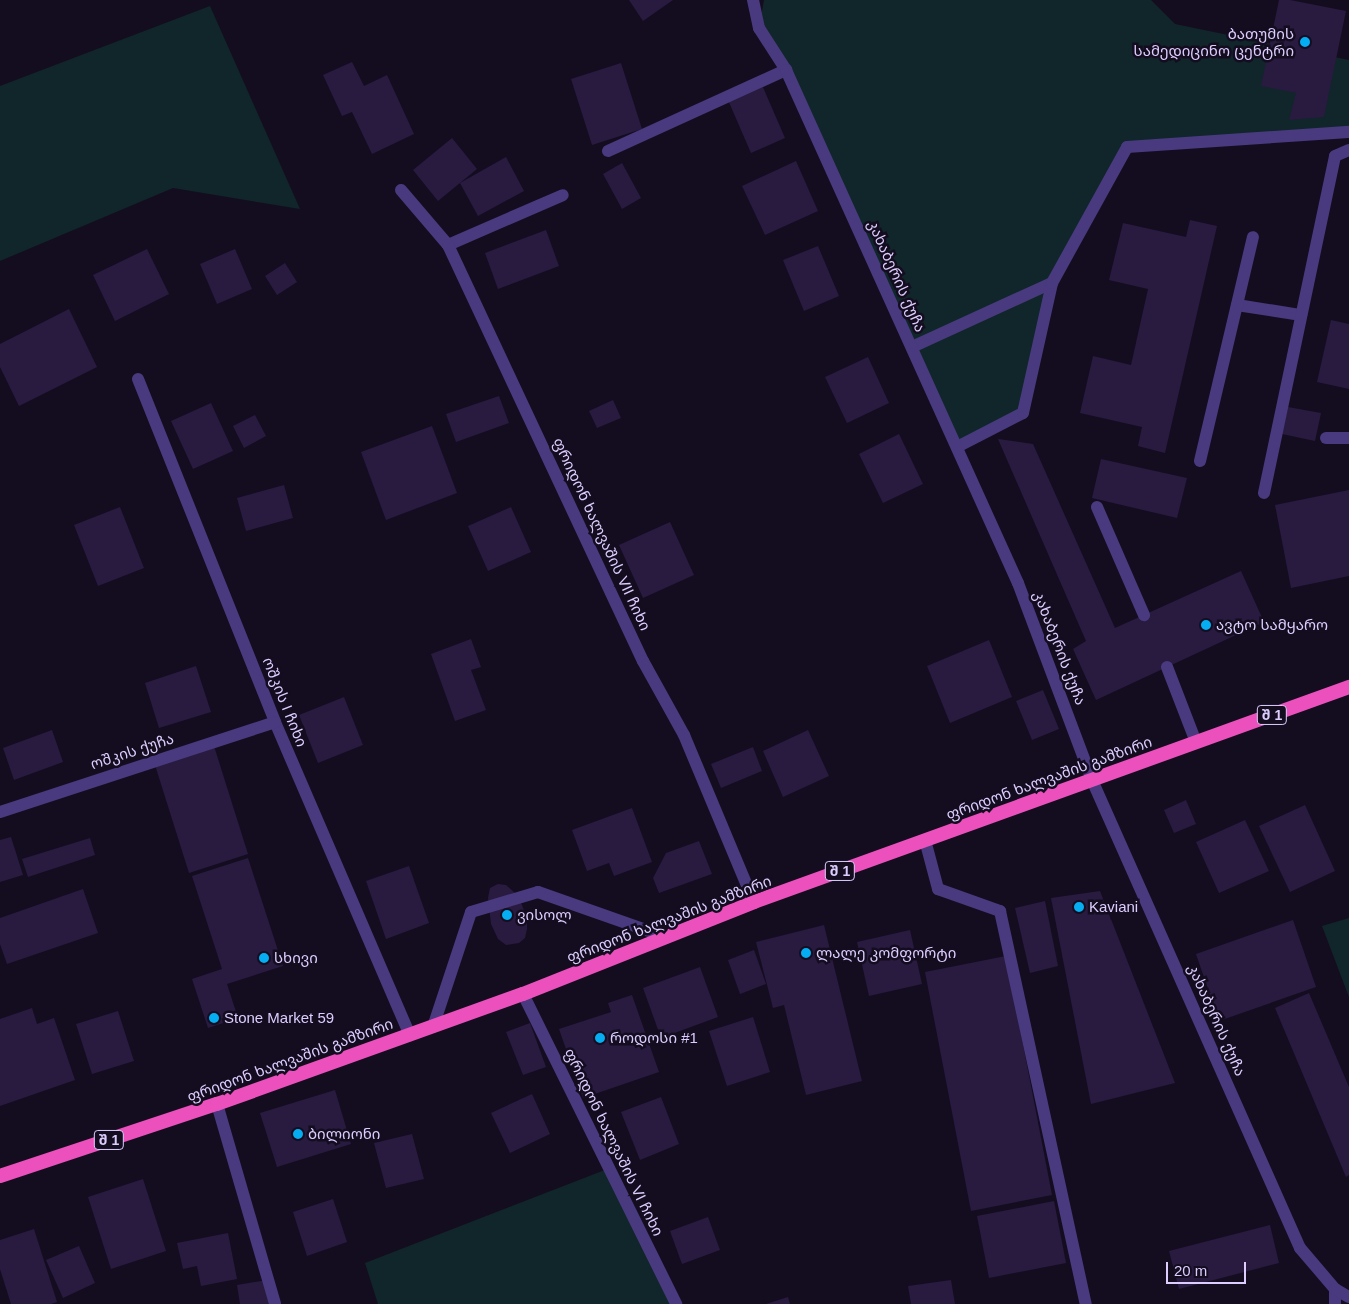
<!DOCTYPE html>
<html>
<head>
<meta charset="utf-8">
<style>
  body { margin:0 }
  #map { position:relative; width:1349px; height:1304px; overflow:hidden; background:#140d20; font-family:Arial,"Noto Sans Georgian",sans-serif }
  div>[style] { position:absolute }
  .green>* { inset:0; background:#10262a }
  .building>* { inset:0; background:#291a40 }
  .service>* { height:12px; margin:-6px; padding:0 6px; transform-origin:6px; border-radius:6px; background:#49397e }
  .minor>* { height:12px; margin:-6px; padding:0 6px; transform-origin:6px; border-radius:6px; background:#49397e }
  .trunk>* { height:14px; margin:-7px; padding:0 7px; transform-origin:7px; border-radius:7px; background:#ec50bd }
  .dots>* { width:14px; height:14px; translate:-50% -50%; box-sizing:border-box; border:2px solid #140d20; border-radius:50% }
  span { translate:-50% -50%; white-space:nowrap; text-align:center; line-height:1.15; -webkit-text-stroke:5px #140d20; paint-order:stroke }
  .shield-label span { padding:1px 4px; background:#140d20; border:1px solid; border-radius:4px; -webkit-text-stroke-width:0 }
  .shield-label { font-size:14px; color:#dccdfe; font-weight:700 }
  .poi-label { font-size:15px; color:#dccdfe }
  .right { translate:-100% -50%; text-align:right }
  .left { translate:0 -50%; text-align:left }
  .street-label { font-size:15px; color:#dccdfe }
  .scale { position:absolute; left:1166px; top:1262px; width:80px; height:22px; box-sizing:border-box; border:2px solid #dccdfe; border-top:0; padding-left:6px; font-size:15px; line-height:18px; white-space:nowrap; color:#dccdfe; -webkit-text-stroke:4px #140d20; paint-order:stroke }
</style>
</head>
<body>
<div id="map">
  <div class="green">
    <i style="clip-path:polygon(764px 0,1151px 0,1175px 24px,1349px 60px,1349px 132px,1127px 147px,1052px 283px,1023px 413px,957px 447px,786px 70px,759px 28px)"></i>
    <i style="clip-path:polygon(210px 6px,300px 209px,173px 188px,0 261px,0 86px)"></i>
    <i style="clip-path:polygon(1349px 918px,1349px 997px,1322px 926px)"></i>
    <i style="clip-path:polygon(610px 1168px,676px 1304px,378px 1304px,365px 1263px)"></i>
  </div>
  <div class="building">
    <i style="clip-path:polygon(629px 0,673px 0,643px 21px)"></i>
    <i style="clip-path:polygon(1279px 0,1290px 0,1346px 11px,1324px 117px,1289px 120px,1296px 93px,1261px 86px)"></i>
    <i style="clip-path:polygon(352px 62px,364px 86px,387px 75px,414px 134px,372px 154px,352px 112px,342px 116px,323px 75px)"></i>
    <i style="clip-path:polygon(621px 63px,642px 129px,592px 145px,571px 79px)"></i>
    <i style="clip-path:polygon(762px 85px,785px 138px,751px 153px,728px 100px)"></i>
    <i style="clip-path:polygon(452px 138px,477px 169px,438px 201px,413px 170px)"></i>
    <i style="clip-path:polygon(506px 157px,524px 191px,478px 216px,460px 183px)"></i>
    <i style="clip-path:polygon(796px 161px,818px 211px,765px 235px,742px 186px)"></i>
    <i style="clip-path:polygon(622px 163px,641px 198px,622px 209px,603px 174px)"></i>
    <i style="clip-path:polygon(1190px 220px,1217px 226px,1165px 453px,1138px 446px,1142px 427px,1080px 413px,1093px 356px,1131px 365px,1148px 289px,1109px 280px,1123px 223px,1186px 237px)"></i>
    <i style="clip-path:polygon(546px 230px,559px 266px,498px 289px,485px 253px)"></i>
    <i style="clip-path:polygon(818px 246px,839px 296px,804px 311px,783px 260px)"></i>
    <i style="clip-path:polygon(147px 249px,169px 294px,115px 321px,93px 275px)"></i>
    <i style="clip-path:polygon(235px 249px,252px 289px,217px 304px,200px 264px)"></i>
    <i style="clip-path:polygon(285px 263px,297px 282px,277px 295px,265px 276px)"></i>
    <i style="clip-path:polygon(69px 309px,97px 367px,19px 406px,0 367px,0 344px)"></i>
    <i style="clip-path:polygon(1331px 320px,1349px 324px,1349px 389px,1317px 382px)"></i>
    <i style="clip-path:polygon(868px 357px,889px 403px,847px 423px,825px 377px)"></i>
    <i style="clip-path:polygon(499px 396px,509px 423px,456px 442px,446px 414px)"></i>
    <i style="clip-path:polygon(613px 400px,621px 418px,597px 428px,589px 411px)"></i>
    <i style="clip-path:polygon(211px 403px,233px 451px,193px 469px,171px 421px)"></i>
    <i style="clip-path:polygon(1288px 407px,1321px 413px,1315px 441px,1282px 434px)"></i>
    <i style="clip-path:polygon(255px 415px,266px 436px,244px 448px,233px 426px)"></i>
    <i style="clip-path:polygon(432px 426px,457px 493px,386px 520px,361px 452px)"></i>
    <i style="clip-path:polygon(899px 434px,923px 484px,883px 503px,859px 454px)"></i>
    <i style="clip-path:polygon(998px 439px,1033px 444px,1115px 628px,1241px 571px,1264px 622px,1096px 700px,1073px 649px,1086px 641px)"></i>
    <i style="clip-path:polygon(1101px 459px,1187px 478px,1177px 518px,1092px 498px)"></i>
    <i style="clip-path:polygon(284px 485px,293px 518px,246px 531px,237px 498px)"></i>
    <i style="clip-path:polygon(1349px 490px,1349px 576px,1291px 588px,1275px 505px)"></i>
    <i style="clip-path:polygon(120px 507px,144px 568px,98px 586px,74px 525px)"></i>
    <i style="clip-path:polygon(511px 507px,531px 552px,488px 571px,468px 526px)"></i>
    <i style="clip-path:polygon(670px 522px,694px 575px,643px 598px,619px 545px)"></i>
    <i style="clip-path:polygon(471px 639px,481px 667px,471px 670px,486px 710px,455px 721px,431px 654px)"></i>
    <i style="clip-path:polygon(989px 640px,1012px 697px,950px 723px,927px 666px)"></i>
    <i style="clip-path:polygon(196px 666px,211px 712px,159px 728px,145px 683px)"></i>
    <i style="clip-path:polygon(1043px 690px,1059px 729px,1032px 740px,1016px 701px)"></i>
    <i style="clip-path:polygon(344px 697px,363px 745px,318px 763px,299px 715px)"></i>
    <i style="clip-path:polygon(52px 730px,63px 762px,14px 780px,3px 748px)"></i>
    <i style="clip-path:polygon(808px 730px,829px 776px,783px 797px,763px 751px)"></i>
    <i style="clip-path:polygon(214px 746px,248px 854px,189px 873px,155px 765px)"></i>
    <i style="clip-path:polygon(753px 747px,762px 771px,721px 788px,711px 764px)"></i>
    <i style="clip-path:polygon(1186px 800px,1196px 824px,1174px 833px,1164px 810px)"></i>
    <i style="clip-path:polygon(1305px 805px,1335px 871px,1290px 892px,1259px 826px)"></i>
    <i style="clip-path:polygon(632px 808px,652px 862px,614px 876px,609px 863px,587px 871px,572px 830px)"></i>
    <i style="clip-path:polygon(1245px 820px,1269px 871px,1219px 893px,1196px 842px)"></i>
    <i style="clip-path:polygon(11px 837px,23px 875px,0 882px,0 840px)"></i>
    <i style="clip-path:polygon(90px 838px,95px 855px,28px 877px,22px 859px)"></i>
    <i style="clip-path:polygon(699px 841px,712px 874px,659px 893px,653px 878px,666px 853px)"></i>
    <i style="clip-path:polygon(248px 858px,283px 966px,227px 984px,238px 1018px,208px 1028px,192px 979px,222px 969px,192px 876px)"></i>
    <i style="clip-path:polygon(409px 866px,429px 923px,386px 939px,366px 881px)"></i>
    <i style="clip-path:polygon(498px 884px,506px 885px,516px 894px,522px 905px,527px 919px,527px 929px,525px 938px,519px 943px,506px 945px,498px 939px,491px 924px,488px 898px,490px 888px)"></i>
    <i style="clip-path:polygon(83px 889px,98px 933px,7px 964px,0 944px,0 918px)"></i>
    <i style="clip-path:polygon(1100px 891px,1175px 1083px,1091px 1104px,1051px 898px)"></i>
    <i style="clip-path:polygon(1045px 901px,1058px 966px,1030px 973px,1015px 908px)"></i>
    <i style="clip-path:polygon(1293px 920px,1316px 987px,1219px 1021px,1196px 954px)"></i>
    <i style="clip-path:polygon(824px 925px,862px 1081px,806px 1095px,784px 1005px,773px 1008px,756px 942px)"></i>
    <i style="clip-path:polygon(910px 930px,922px 984px,869px 996px,857px 942px)"></i>
    <i style="clip-path:polygon(754px 950px,766px 984px,740px 994px,728px 960px)"></i>
    <i style="clip-path:polygon(1006px 956px,1052px 1195px,971px 1211px,925px 972px)"></i>
    <i style="clip-path:polygon(700px 967px,718px 1017px,661px 1038px,643px 988px)"></i>
    <i style="clip-path:polygon(1309px 993px,1349px 1087px,1349px 1175px,1346px 1177px,1275px 1008px)"></i>
    <i style="clip-path:polygon(632px 995px,659px 1072px,583px 1098px,559px 1029px,611px 1012px,608px 1003px)"></i>
    <i style="clip-path:polygon(32px 1008px,37px 1024px,54px 1018px,75px 1080px,0 1106px,0 1019px)"></i>
    <i style="clip-path:polygon(118px 1011px,134px 1061px,92px 1074px,76px 1024px)"></i>
    <i style="clip-path:polygon(753px 1017px,770px 1072px,727px 1086px,709px 1031px)"></i>
    <i style="clip-path:polygon(530px 1023px,546px 1067px,523px 1075px,506px 1032px)"></i>
    <i style="clip-path:polygon(335px 1090px,351px 1144px,277px 1167px,260px 1113px)"></i>
    <i style="clip-path:polygon(532px 1094px,550px 1134px,510px 1153px,491px 1113px)"></i>
    <i style="clip-path:polygon(661px 1097px,679px 1144px,640px 1160px,621px 1112px)"></i>
    <i style="clip-path:polygon(412px 1134px,424px 1179px,386px 1188px,374px 1143px)"></i>
    <i style="clip-path:polygon(143px 1179px,166px 1251px,111px 1269px,88px 1197px)"></i>
    <i style="clip-path:polygon(333px 1199px,347px 1242px,307px 1256px,293px 1212px)"></i>
    <i style="clip-path:polygon(1054px 1201px,1066px 1263px,989px 1278px,977px 1216px)"></i>
    <i style="clip-path:polygon(708px 1217px,720px 1250px,682px 1264px,670px 1231px)"></i>
    <i style="clip-path:polygon(1270px 1225px,1279px 1263px,1179px 1289px,1169px 1251px)"></i>
    <i style="clip-path:polygon(34px 1229px,57px 1302px,51px 1304px,11px 1304px,0 1269px,0 1240px)"></i>
    <i style="clip-path:polygon(228px 1233px,237px 1279px,201px 1286px,197px 1266px,183px 1269px,177px 1243px)"></i>
    <i style="clip-path:polygon(79px 1246px,95px 1283px,63px 1298px,46px 1260px)"></i>
    <i style="clip-path:polygon(267px 1280px,271px 1304px,240px 1304px,237px 1285px)"></i>
    <i style="clip-path:polygon(951px 1280px,955px 1304px,911px 1304px,908px 1286px)"></i>
    <i style="clip-path:polygon(788px 1297px,790px 1304px,766px 1304px)"></i>
  </div>
  <div class="service">
    <i style="left:608px;top:151px;width:196px;rotate:-24.5deg"></i>
    <i style="left:448px;top:245px;width:125px;rotate:-23.5deg"></i>
    <i style="left:1237px;top:305px;width:65px;rotate:8.9deg"></i>
    <i style="left:912px;top:347px;width:154px;rotate:-24.6deg"></i>
    <i style="left:1326px;top:438px;width:23px"></i>
    <i style="left:957px;top:447px;width:74px;rotate:-27.3deg"></i>
    <i style="left:1023px;top:413px;width:133px;rotate:-77.4deg"></i>
    <i style="left:1052px;top:283px;width:155px;rotate:-61.1deg"></i>
    <i style="left:1127px;top:147px;width:223px;rotate:-3.9deg"></i>
    <i style="left:1200px;top:461px;width:230px;rotate:-76.7deg"></i>
    <i style="left:1264px;top:493px;width:344px;rotate:-78.1deg"></i>
    <i style="left:1335px;top:156px;width:15px;rotate:-23deg"></i>
    <i style="left:1097px;top:507px;width:118px;rotate:66.5deg"></i>
    <i style="left:1167px;top:667px;width:80px;rotate:68.9deg"></i>
    <i style="left:925px;top:840px;width:51px;rotate:75.1deg"></i>
    <i style="left:938px;top:889px;width:66px;rotate:19.5deg"></i>
    <i style="left:1000px;top:911px;width:402px;rotate:77.7deg"></i>
    <i style="left:433px;top:1027px;width:121px;rotate:-71.7deg"></i>
    <i style="left:471px;top:912px;width:70px;rotate:-16.6deg"></i>
    <i style="left:538px;top:892px;width:136px;rotate:19.4deg"></i>
    <i style="left:1335px;top:1289px;width:15px;rotate:90deg"></i>
  </div>
  <div class="minor">
    <i style="left:753px;top:0;width:29px;rotate:78deg"></i>
    <i style="left:759px;top:28px;width:50px;rotate:57.3deg"></i>
    <i style="left:786px;top:70px;width:563px;rotate:65.67deg"></i>
    <i style="left:1018px;top:583px;width:210px;rotate:69.4deg"></i>
    <i style="left:1092px;top:780px;width:512px;rotate:66.04deg"></i>
    <i style="left:1300px;top:1248px;width:54px;rotate:49.5deg"></i>
    <i style="left:1335px;top:1289px;width:16px;rotate:30deg"></i>
    <i style="left:401px;top:190px;width:72px;rotate:49.5deg"></i>
    <i style="left:448px;top:245px;width:459px;rotate:64.9deg"></i>
    <i style="left:643px;top:661px;width:85px;rotate:61deg"></i>
    <i style="left:684px;top:735px;width:181px;rotate:67.3deg"></i>
    <i style="left:138px;top:379px;width:369px;rotate:68.2deg"></i>
    <i style="left:275px;top:722px;width:341px;rotate:66.7deg"></i>
    <i style="left:0;top:812px;width:289px;rotate:-18.1deg"></i>
    <i style="left:523px;top:994px;width:346px;rotate:63.7deg"></i>
    <i style="left:217px;top:1104px;width:208px;rotate:73.8deg"></i>
  </div>
  <div class="trunk">
    <i style="left:0;top:1176px;width:229px;rotate:-18.4deg"></i>
    <i style="left:217px;top:1104px;width:325px;rotate:-19.8deg"></i>
    <i style="left:523px;top:994px;width:249px;rotate:-21.7deg"></i>
    <i style="left:754px;top:902px;width:633px;rotate:-19.87deg"></i>
  </div>
  <div class="dots">
    <i style="left:1305px;top:42px;background:#05aef2"></i>
    <i style="left:1206px;top:625px;background:#05aef2"></i>
    <i style="left:1079px;top:907px;background:#05aef2"></i>
    <i style="left:507px;top:915px;background:#05aef2"></i>
    <i style="left:806px;top:953px;background:#05aef2"></i>
    <i style="left:264px;top:958px;background:#05aef2"></i>
    <i style="left:214px;top:1018px;background:#05aef2"></i>
    <i style="left:600px;top:1038px;background:#05aef2"></i>
    <i style="left:298px;top:1134px;background:#05aef2"></i>
  </div>
  <div class="shield-label">
    <span style="left:1272px;top:715px">შ 1</span>
    <span style="left:840px;top:871px">შ 1</span>
    <span style="left:109px;top:1140px">შ 1</span>
  </div>
  <div class="poi-label">
    <span class="right" style="left:1294px;top:42px">ბათუმის<br>სამედიცინო ცენტრი</span>
    <span class="left" style="left:1216px;top:625px">ავტო სამყარო</span>
    <span class="left" style="left:1089px;top:907px">Kaviani</span>
    <span class="left" style="left:517px;top:915px">ვისოლ</span>
    <span class="left" style="left:816px;top:953px">ლალე კომფორტი</span>
    <span class="left" style="left:274px;top:958px">სხივი</span>
    <span class="left" style="left:224px;top:1018px">Stone Market 59</span>
    <span class="left" style="left:610px;top:1038px">როდოსი #1</span>
    <span class="left" style="left:308px;top:1134px">ბილიონი</span>
  </div>
  <div class="street-label">
    <span style="left:897px;top:276px;rotate:66deg">კახაბერის ქუჩა</span>
    <span style="left:602px;top:534px;rotate:65deg">ფრიდონ ხალვაშის VII ჩიხი</span>
    <span style="left:1060px;top:648px;rotate:69deg">კახაბერის ქუჩა</span>
    <span style="left:285px;top:702px;rotate:68deg">ოშკის I ჩიხი</span>
    <span style="left:132px;top:751px;rotate:-18deg">ოშკის ქუჩა</span>
    <span style="left:1049px;top:778px;rotate:-20deg">ფრიდონ ხალვაშის გამზირი</span>
    <span style="left:669px;top:919px;rotate:-21deg">ფრიდონ ხალვაშის გამზირი</span>
    <span style="left:1217px;top:1020px;rotate:66deg">კახაბერის ქუჩა</span>
    <span style="left:290px;top:1060px;rotate:-20deg">ფრიდონ ხალვაშის გამზირი</span>
    <span style="left:614px;top:1142px;rotate:64deg">ფრიდონ ხალვაშის VI ჩიხი</span>
  </div>
  <div class="scale">20 m</div>
</div>
</body>
</html>
